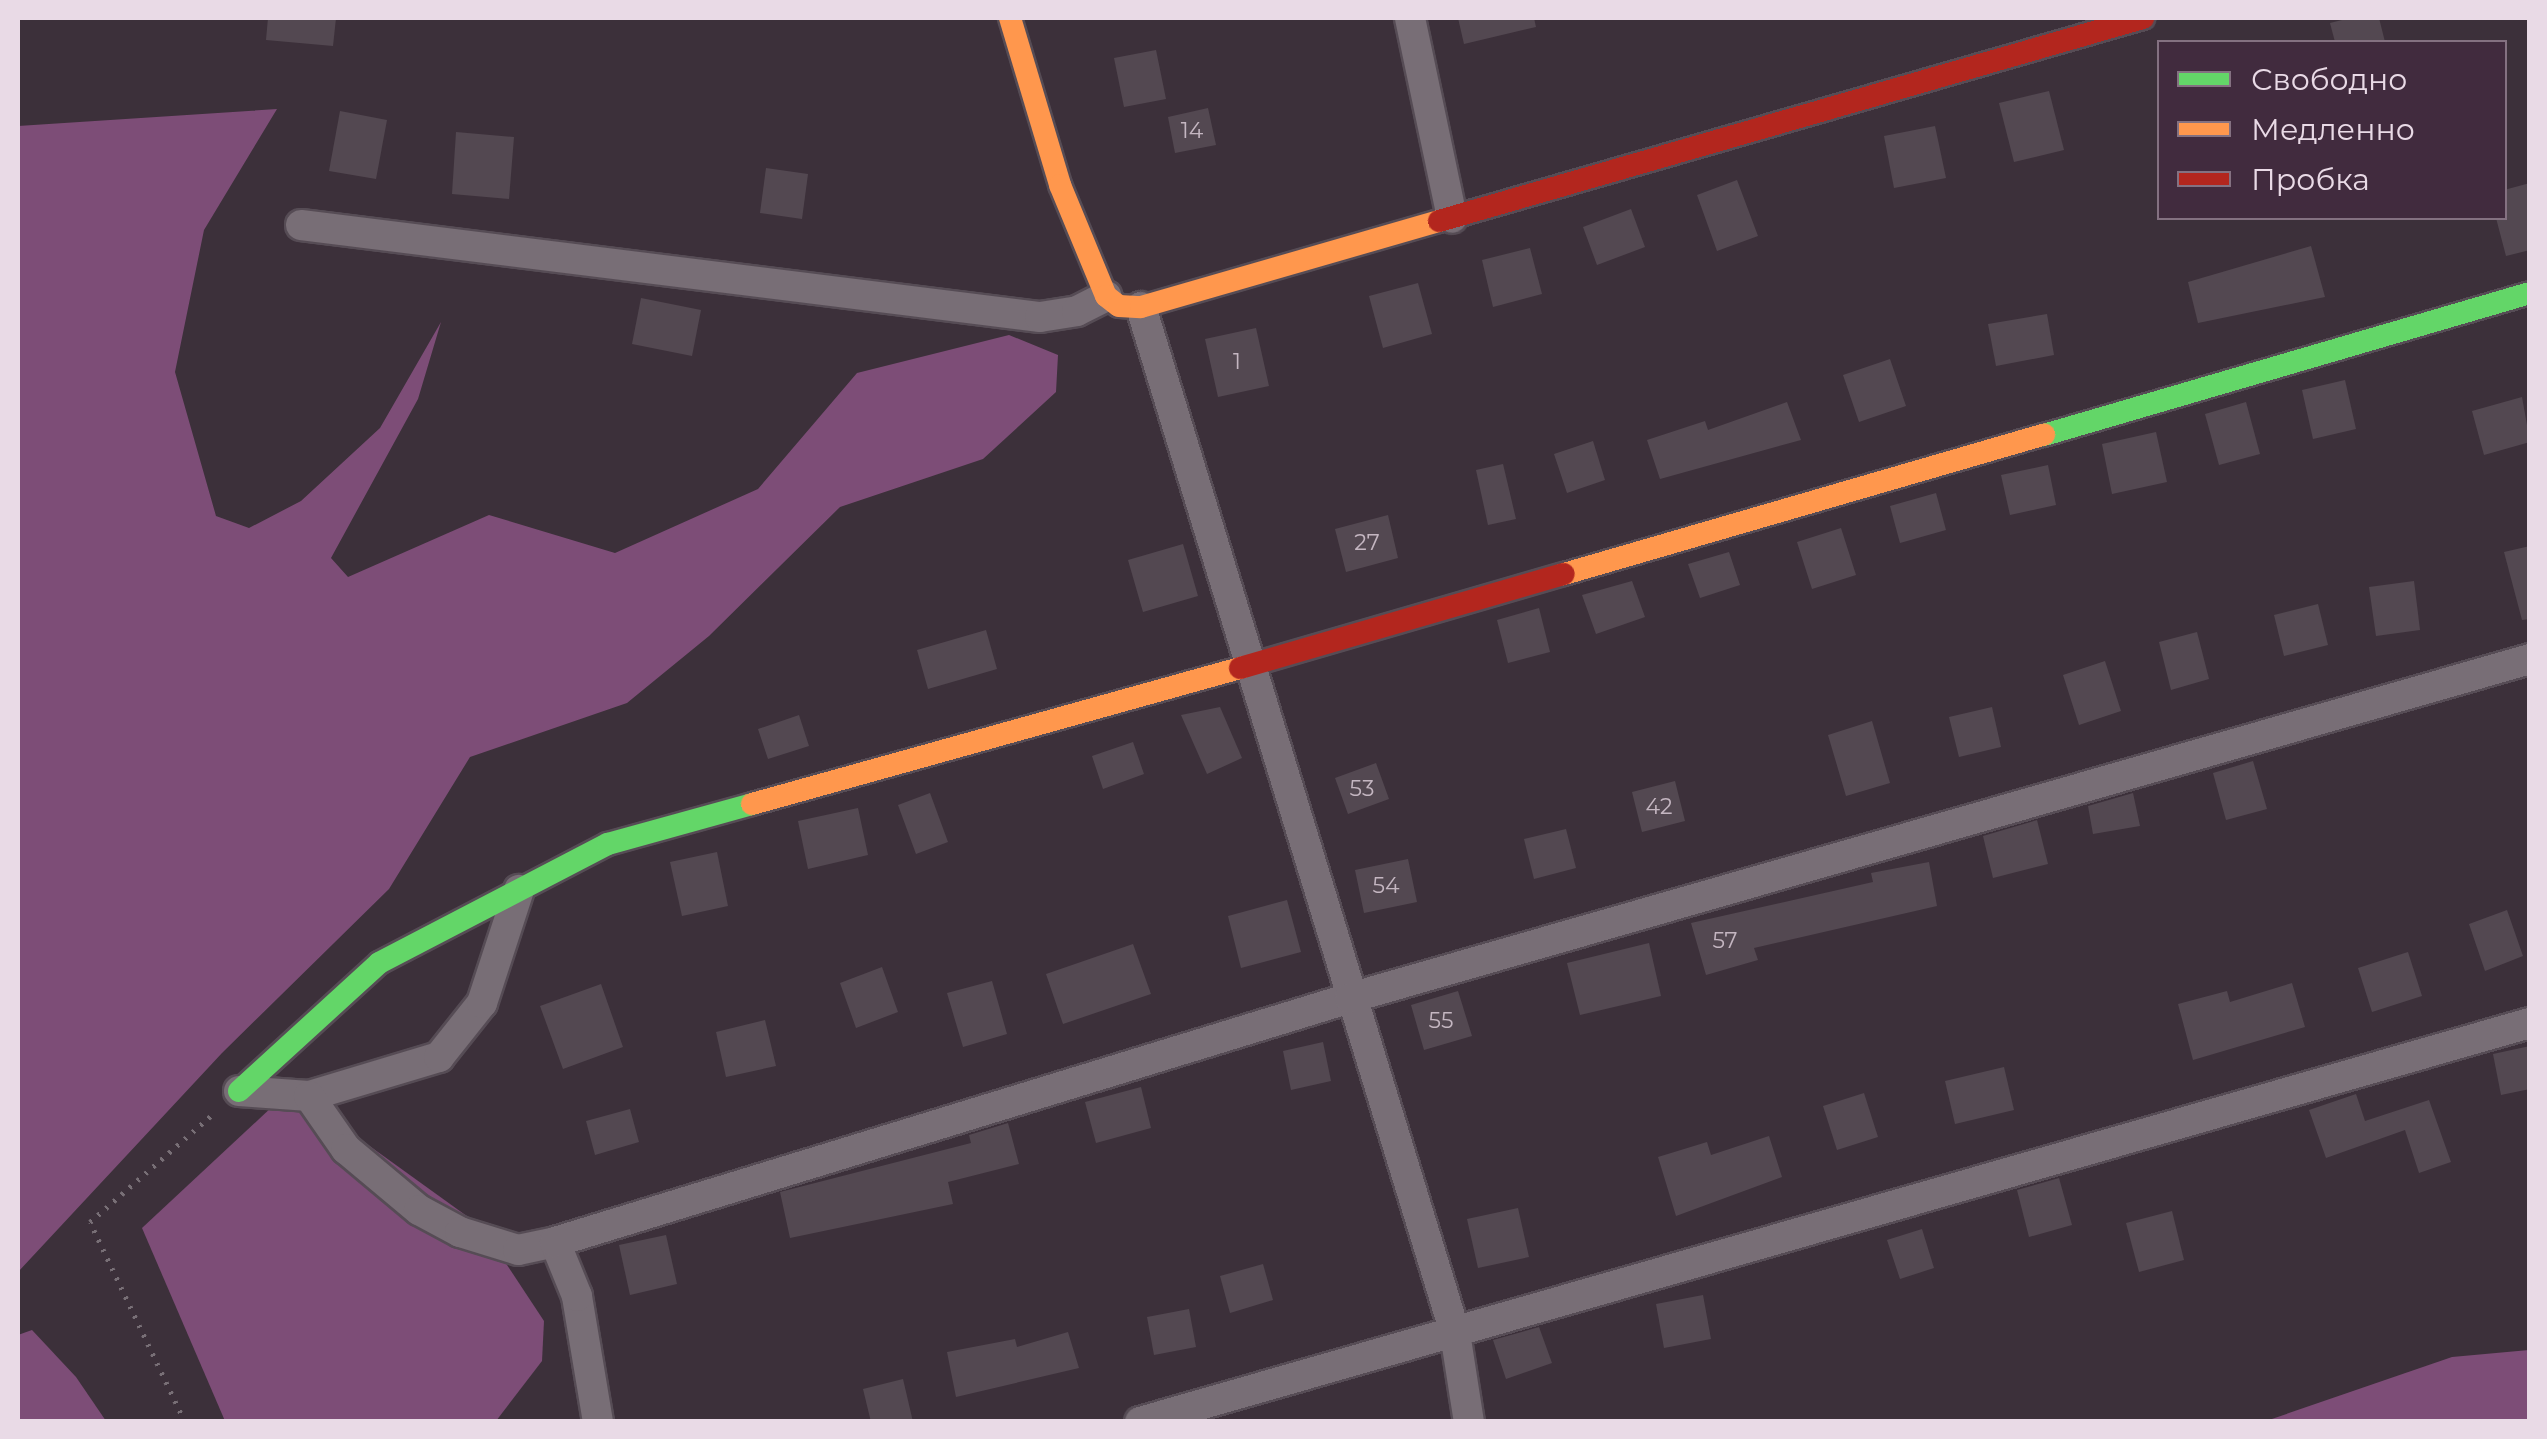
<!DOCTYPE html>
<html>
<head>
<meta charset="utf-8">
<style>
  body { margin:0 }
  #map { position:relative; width:2547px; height:1439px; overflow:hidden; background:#3c303a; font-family:Montserrat,sans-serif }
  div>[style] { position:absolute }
  .forest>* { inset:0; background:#7d4d77 }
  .building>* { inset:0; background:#534851 }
  .path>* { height:5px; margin-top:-2.5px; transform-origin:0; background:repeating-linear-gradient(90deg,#786f76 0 2.5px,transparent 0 10.5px) }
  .roads { filter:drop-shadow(2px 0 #564c55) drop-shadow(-2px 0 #564c55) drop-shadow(0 2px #564c55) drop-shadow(0 -2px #564c55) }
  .street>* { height:30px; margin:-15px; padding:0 15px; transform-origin:15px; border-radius:15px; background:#786e76 }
  .fast>* { height:22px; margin:-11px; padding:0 11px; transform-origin:11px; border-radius:11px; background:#63d668 }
  .slow>* { height:22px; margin:-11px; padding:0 11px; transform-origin:11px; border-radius:11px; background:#ff974d }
  .jam>* { height:22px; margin:-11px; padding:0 11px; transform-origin:11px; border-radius:11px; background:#b3261e }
  span { translate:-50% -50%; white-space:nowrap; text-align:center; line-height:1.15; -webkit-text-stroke:8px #412b3e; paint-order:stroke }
  .number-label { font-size:22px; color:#c4b6c1 }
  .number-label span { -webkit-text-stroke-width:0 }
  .frame { position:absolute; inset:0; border:20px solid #e9dae6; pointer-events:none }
  .legend { position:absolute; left:2157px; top:40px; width:350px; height:180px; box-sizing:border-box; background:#412b3e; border:2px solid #847181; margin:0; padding:12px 18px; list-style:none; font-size:30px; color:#e9dae6 }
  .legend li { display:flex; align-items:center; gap:20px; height:50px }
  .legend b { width:50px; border:2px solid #847181 }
</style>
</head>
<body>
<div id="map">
  <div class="forest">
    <i style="clip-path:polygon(277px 109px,204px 230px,175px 372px,216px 516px,249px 528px,301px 501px,380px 428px,441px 322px,418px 399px,331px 558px,348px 577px,489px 515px,615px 553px,758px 489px,857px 373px,1009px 335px,1058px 355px,1056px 392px,983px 459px,840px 507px,709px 636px,627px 703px,470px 757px,389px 889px,222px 1053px,18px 1272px,18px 126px)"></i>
    <i style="clip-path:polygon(274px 1105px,321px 1111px,482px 1227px,544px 1321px,542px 1361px,496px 1421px,225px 1421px,142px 1228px)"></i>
    <i style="clip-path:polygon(32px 1330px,76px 1377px,106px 1421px,18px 1421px,18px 1335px)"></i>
    <i style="clip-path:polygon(2529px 1350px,2529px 1421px,2266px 1421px,2452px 1357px)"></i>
  </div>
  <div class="building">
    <i style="clip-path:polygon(268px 18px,336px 18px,333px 46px,266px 40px)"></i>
    <i style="clip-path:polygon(1458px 18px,1534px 18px,1536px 27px,1464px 44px)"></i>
    <i style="clip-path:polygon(2350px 18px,2379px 18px,2385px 42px,2335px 42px,2330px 23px)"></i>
    <i style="clip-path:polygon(1156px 50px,1166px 99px,1124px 107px,1114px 58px)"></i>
    <i style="clip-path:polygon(2049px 91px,2064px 150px,2014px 162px,1999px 103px)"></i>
    <i style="clip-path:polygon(1208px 108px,1216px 145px,1175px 153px,1168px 117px)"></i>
    <i style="clip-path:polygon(340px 111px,387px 120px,376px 179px,329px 171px)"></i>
    <i style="clip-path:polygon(1935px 126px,1946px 178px,1894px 188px,1884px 136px)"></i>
    <i style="clip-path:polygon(456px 132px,514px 137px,509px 199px,452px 194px)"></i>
    <i style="clip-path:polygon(766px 168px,808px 174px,802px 219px,760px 213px)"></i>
    <i style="clip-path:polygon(1737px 180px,1758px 236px,1717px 251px,1697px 195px)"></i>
    <i style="clip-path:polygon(2530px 183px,2530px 250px,2506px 256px,2496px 218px,2504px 218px,2504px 190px)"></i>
    <i style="clip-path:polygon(1631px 209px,1645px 247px,1597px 265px,1583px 227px)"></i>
    <i style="clip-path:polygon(2311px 246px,2325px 297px,2198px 323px,2188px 282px)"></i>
    <i style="clip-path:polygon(1530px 248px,1542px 294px,1493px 307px,1482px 260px)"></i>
    <i style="clip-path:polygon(1418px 283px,1432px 334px,1383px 348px,1369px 296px)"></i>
    <i style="clip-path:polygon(641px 298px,701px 310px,692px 356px,632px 344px)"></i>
    <i style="clip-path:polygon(2047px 314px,2054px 355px,1996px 366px,1988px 324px)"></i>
    <i style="clip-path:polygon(1256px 328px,1269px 386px,1218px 397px,1205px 339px)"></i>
    <i style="clip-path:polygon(1890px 359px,1906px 406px,1859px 422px,1843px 375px)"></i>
    <i style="clip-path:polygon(2345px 380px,2356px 429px,2313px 439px,2302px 390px)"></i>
    <i style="clip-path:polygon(2522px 397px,2530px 442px,2484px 455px,2472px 411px)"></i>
    <i style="clip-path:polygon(1787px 402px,1801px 440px,1660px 479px,1647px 440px,1705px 421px,1708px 430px)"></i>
    <i style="clip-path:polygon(2246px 402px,2260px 454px,2219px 465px,2205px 414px)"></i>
    <i style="clip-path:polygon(2156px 432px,2167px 482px,2112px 494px,2102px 444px)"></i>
    <i style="clip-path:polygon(1593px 441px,1605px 480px,1567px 493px,1554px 454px)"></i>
    <i style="clip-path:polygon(1503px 464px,1516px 519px,1488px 525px,1476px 470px)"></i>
    <i style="clip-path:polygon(2048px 465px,2056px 505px,2010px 515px,2001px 475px)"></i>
    <i style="clip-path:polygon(1936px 493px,1946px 530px,1900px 543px,1890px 506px)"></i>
    <i style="clip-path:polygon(1388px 515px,1398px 558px,1346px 572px,1335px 529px)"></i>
    <i style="clip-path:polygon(1841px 528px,1856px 575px,1812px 589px,1797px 542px)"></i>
    <i style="clip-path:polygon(1183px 544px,1198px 596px,1143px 612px,1128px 560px)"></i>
    <i style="clip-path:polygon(2530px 546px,2530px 619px,2522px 620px,2504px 552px)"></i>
    <i style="clip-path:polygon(1729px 552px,1740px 585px,1700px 598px,1688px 564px)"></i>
    <i style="clip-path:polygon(1632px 581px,1645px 617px,1596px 634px,1582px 595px)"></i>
    <i style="clip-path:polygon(2414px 581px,2420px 630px,2376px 636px,2369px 587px)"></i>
    <i style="clip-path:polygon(2318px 604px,2328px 645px,2284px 656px,2274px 615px)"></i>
    <i style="clip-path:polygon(1539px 608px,1550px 652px,1508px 663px,1497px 620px)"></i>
    <i style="clip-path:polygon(986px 630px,997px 669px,928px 689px,917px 650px)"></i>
    <i style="clip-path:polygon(2197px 632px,2209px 679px,2171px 690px,2159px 642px)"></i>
    <i style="clip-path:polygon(2105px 661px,2121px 711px,2079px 725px,2063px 675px)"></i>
    <i style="clip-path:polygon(1220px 707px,1242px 758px,1207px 774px,1181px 715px)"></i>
    <i style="clip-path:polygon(1992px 707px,2001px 747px,1959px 757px,1949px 717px)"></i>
    <i style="clip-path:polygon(799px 715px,809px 746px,768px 759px,758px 729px)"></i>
    <i style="clip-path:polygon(1872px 721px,1890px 783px,1846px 796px,1828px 735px)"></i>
    <i style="clip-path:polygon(1133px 742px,1144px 774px,1103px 789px,1092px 756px)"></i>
    <i style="clip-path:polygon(2253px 761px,2267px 809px,2226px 820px,2213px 773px)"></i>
    <i style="clip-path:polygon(1376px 763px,1389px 799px,1348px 814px,1335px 778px)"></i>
    <i style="clip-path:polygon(1675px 781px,1685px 821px,1642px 832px,1632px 792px)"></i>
    <i style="clip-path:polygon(930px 793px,948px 842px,916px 854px,898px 805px)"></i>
    <i style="clip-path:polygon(2133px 793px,2140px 826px,2093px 834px,2088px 806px)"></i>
    <i style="clip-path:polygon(858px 808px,868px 855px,808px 869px,798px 821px)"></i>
    <i style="clip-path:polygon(2037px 820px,2048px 864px,1993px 878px,1983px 836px)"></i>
    <i style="clip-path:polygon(1566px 829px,1576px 868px,1534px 879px,1524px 839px)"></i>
    <i style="clip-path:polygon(717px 852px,728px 906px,682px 916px,670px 862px)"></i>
    <i style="clip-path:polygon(1408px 859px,1417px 902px,1364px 913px,1355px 870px)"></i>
    <i style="clip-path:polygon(1929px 862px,1937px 906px,1754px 948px,1758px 960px,1706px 975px,1691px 923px,1873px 882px,1871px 873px)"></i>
    <i style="clip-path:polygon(1287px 900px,1301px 952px,1241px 968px,1228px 916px)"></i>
    <i style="clip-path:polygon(2507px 910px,2523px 956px,2485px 971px,2469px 924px)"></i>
    <i style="clip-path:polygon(1649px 943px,1661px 996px,1580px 1015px,1567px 963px)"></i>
    <i style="clip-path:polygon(1133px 944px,1151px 994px,1063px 1024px,1046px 974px)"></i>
    <i style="clip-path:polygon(2408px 952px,2422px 996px,2372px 1012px,2358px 968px)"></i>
    <i style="clip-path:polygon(882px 967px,898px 1012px,856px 1028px,840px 983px)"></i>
    <i style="clip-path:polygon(992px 981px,1007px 1034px,963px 1047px,947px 993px)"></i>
    <i style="clip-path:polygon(2292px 983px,2305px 1027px,2193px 1060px,2178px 1004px,2227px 991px,2230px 1002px)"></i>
    <i style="clip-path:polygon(601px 984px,623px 1047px,563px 1069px,540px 1006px)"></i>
    <i style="clip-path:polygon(1458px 991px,1472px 1036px,1424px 1050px,1411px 1005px)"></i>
    <i style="clip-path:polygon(765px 1020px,776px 1066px,726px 1077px,716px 1032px)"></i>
    <i style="clip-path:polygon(1323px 1042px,1331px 1081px,1291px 1090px,1283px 1051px)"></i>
    <i style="clip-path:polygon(2530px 1046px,2530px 1089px,2501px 1095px,2493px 1054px)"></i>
    <i style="clip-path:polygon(2004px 1067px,2014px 1110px,1955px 1124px,1945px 1081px)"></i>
    <i style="clip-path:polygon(1141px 1087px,1151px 1128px,1096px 1143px,1085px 1102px)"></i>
    <i style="clip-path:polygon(1864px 1093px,1878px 1137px,1837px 1150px,1823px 1106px)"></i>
    <i style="clip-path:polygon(2356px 1094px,2365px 1121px,2429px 1100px,2451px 1162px,2419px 1173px,2405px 1130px,2326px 1158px,2309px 1110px)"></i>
    <i style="clip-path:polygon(630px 1109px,639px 1142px,595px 1155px,586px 1121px)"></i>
    <i style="clip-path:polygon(1008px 1123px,1019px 1164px,948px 1182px,953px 1204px,790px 1238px,780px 1192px,971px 1143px,969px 1135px)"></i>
    <i style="clip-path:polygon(1769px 1136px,1782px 1177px,1676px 1216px,1658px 1157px,1707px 1142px,1711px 1155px)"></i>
    <i style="clip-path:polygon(2059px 1178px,2072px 1225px,2029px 1237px,2017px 1190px)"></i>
    <i style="clip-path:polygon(1518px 1208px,1529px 1257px,1478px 1268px,1467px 1219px)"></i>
    <i style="clip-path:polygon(2172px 1211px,2184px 1260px,2139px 1272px,2126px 1223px)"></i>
    <i style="clip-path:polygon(1922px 1229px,1934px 1268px,1900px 1279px,1887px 1240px)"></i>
    <i style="clip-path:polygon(666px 1235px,677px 1284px,630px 1295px,619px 1245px)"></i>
    <i style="clip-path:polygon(1263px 1264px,1273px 1300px,1230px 1313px,1220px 1276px)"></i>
    <i style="clip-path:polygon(1703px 1295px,1711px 1339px,1664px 1348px,1656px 1304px)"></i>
    <i style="clip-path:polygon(1189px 1309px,1196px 1347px,1154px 1355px,1147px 1317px)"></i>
    <i style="clip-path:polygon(1539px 1327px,1552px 1363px,1506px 1379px,1493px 1340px)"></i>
    <i style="clip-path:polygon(1068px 1332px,1079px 1368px,956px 1397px,947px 1352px,1015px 1339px,1017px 1347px)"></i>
    <i style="clip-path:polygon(903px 1379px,913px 1422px,871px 1422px,863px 1389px)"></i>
  </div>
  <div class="path">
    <i style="left:185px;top:1422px;width:221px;rotate:-115.4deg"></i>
    <i style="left:90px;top:1222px;width:165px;rotate:-41.3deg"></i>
  </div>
  <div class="roads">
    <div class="street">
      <i style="left:1410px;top:18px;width:204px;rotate:78.1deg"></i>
      <i style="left:301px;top:225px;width:745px;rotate:7.1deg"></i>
      <i style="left:1040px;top:317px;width:37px;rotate:-9deg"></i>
      <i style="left:1077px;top:311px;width:33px;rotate:-27deg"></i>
      <i style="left:1141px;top:307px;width:1073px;rotate:72.98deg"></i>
      <i style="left:1455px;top:1333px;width:90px;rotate:81.1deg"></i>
      <i style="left:239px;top:1091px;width:70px;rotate:4.1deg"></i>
      <i style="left:309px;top:1096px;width:136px;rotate:-16.7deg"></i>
      <i style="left:439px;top:1057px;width:69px;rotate:-51.5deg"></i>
      <i style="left:482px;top:1003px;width:119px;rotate:-71.9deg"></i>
      <i style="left:309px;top:1096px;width:65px;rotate:55.1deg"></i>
      <i style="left:346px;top:1149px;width:95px;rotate:39.9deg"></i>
      <i style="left:419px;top:1210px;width:47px;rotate:28.2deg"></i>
      <i style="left:460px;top:1232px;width:61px;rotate:17.2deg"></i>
      <i style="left:518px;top:1250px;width:38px;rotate:-12deg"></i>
      <i style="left:598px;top:1422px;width:128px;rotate:-99.5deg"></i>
      <i style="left:577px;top:1296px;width:58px;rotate:-112.2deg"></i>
      <i style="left:555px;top:1242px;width:832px;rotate:-17.06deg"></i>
      <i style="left:1350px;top:998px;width:1228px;rotate:-16.03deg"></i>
      <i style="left:1140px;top:1422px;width:1446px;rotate:-16.02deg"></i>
    </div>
    <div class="fast">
      <i style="left:2044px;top:435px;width:506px;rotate:-16.29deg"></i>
      <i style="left:239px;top:1091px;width:190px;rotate:-42.4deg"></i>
      <i style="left:379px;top:963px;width:258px;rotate:-27.5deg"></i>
      <i style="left:608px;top:844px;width:149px;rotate:-15.5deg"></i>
    </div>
    <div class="slow">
      <i style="left:1010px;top:18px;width:174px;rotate:73.3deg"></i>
      <i style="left:1060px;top:185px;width:120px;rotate:67.5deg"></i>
      <i style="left:1106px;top:296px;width:16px;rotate:38deg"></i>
      <i style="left:1119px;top:306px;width:22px;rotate:3deg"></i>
      <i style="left:1141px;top:307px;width:310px;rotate:-16.1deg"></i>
      <i style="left:1564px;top:574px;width:500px;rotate:-16.2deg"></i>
      <i style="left:752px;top:804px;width:507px;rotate:-15.57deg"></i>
    </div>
    <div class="jam">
      <i style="left:1439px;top:221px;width:733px;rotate:-16.09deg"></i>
      <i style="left:1240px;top:668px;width:337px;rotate:-16.2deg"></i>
    </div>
  </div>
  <div class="number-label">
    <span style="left:1192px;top:131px">14</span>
    <span style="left:1237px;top:362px">1</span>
    <span style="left:1367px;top:543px">27</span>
    <span style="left:1362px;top:789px">53</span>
    <span style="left:1659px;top:807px">42</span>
    <span style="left:1386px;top:886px">54</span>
    <span style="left:1725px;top:941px">57</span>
    <span style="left:1441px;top:1021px">55</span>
  </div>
  <div class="frame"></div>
  <ul class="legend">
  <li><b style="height:12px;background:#63d668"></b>Свободно</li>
  <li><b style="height:12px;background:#ff974d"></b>Медленно</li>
  <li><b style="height:12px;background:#b3261e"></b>Пробка</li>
  </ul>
</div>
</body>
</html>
